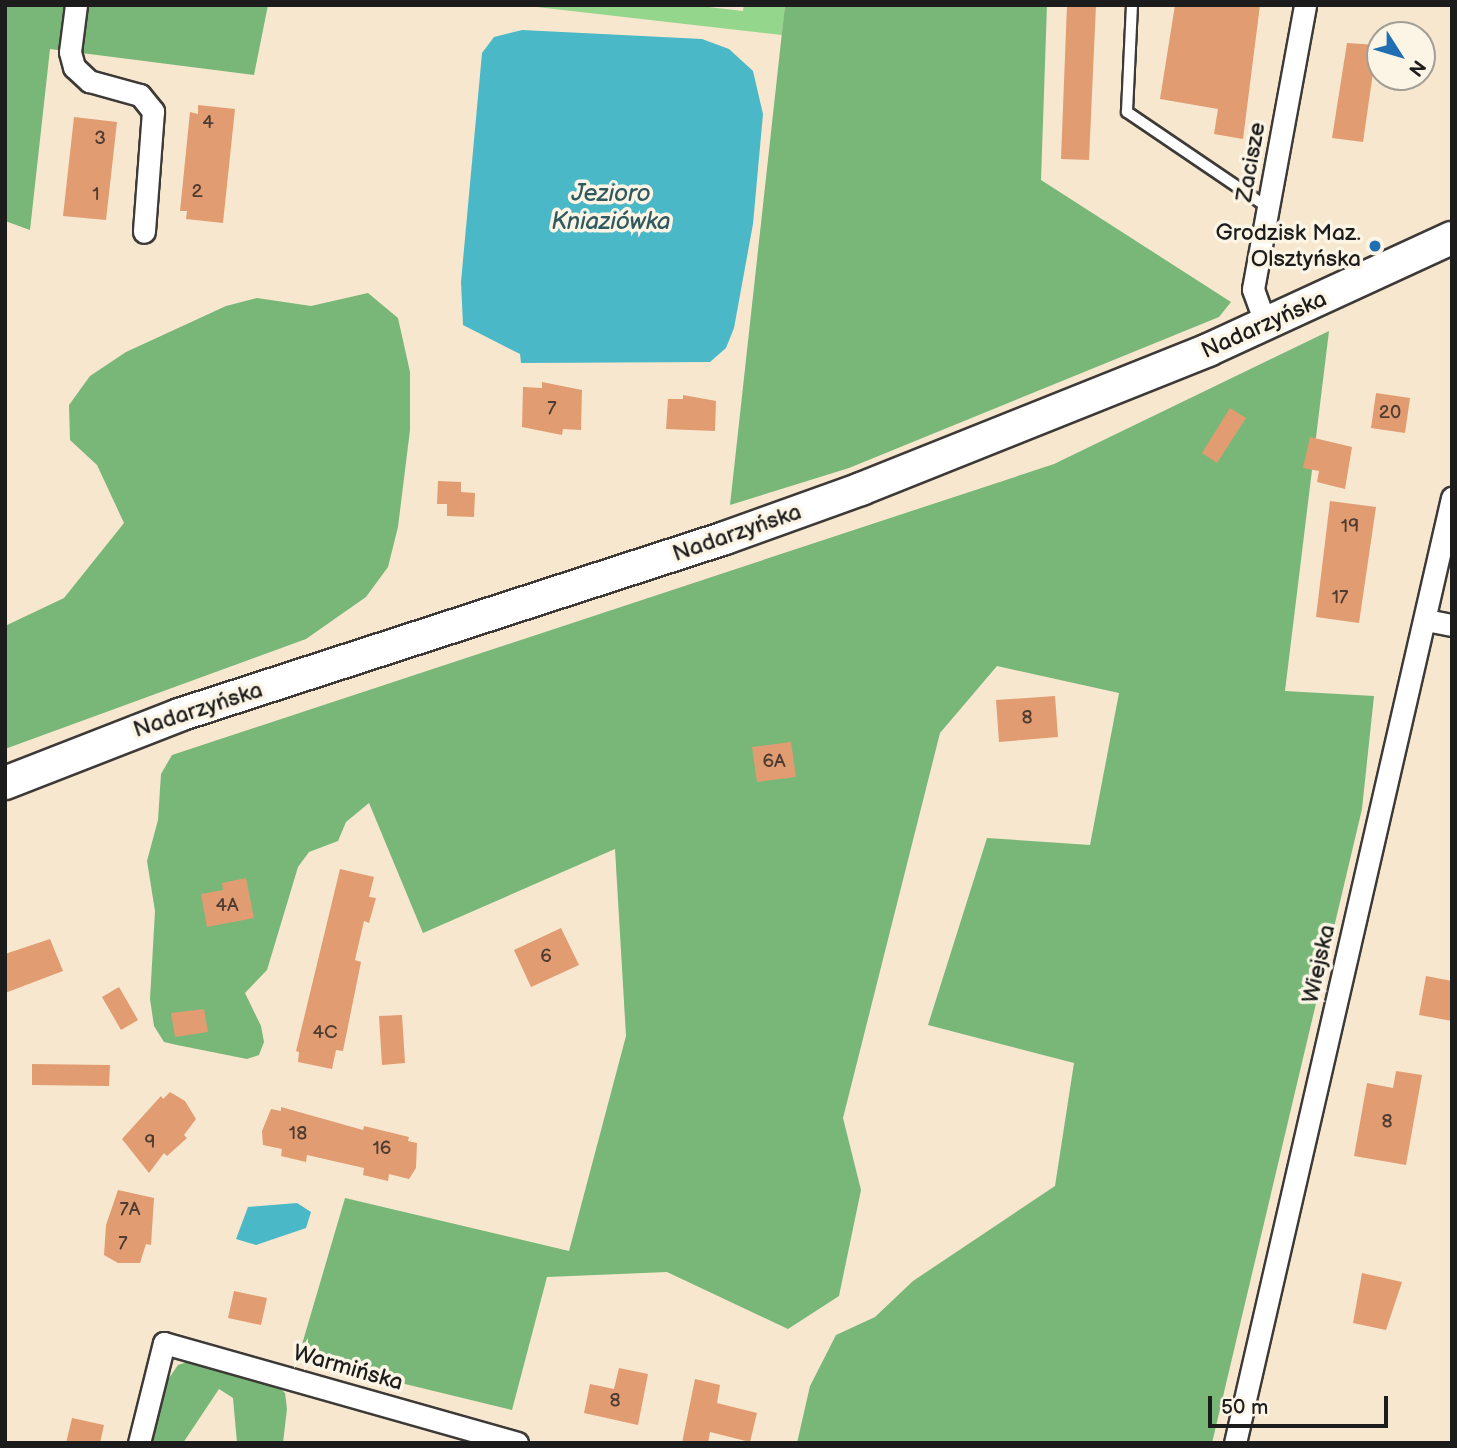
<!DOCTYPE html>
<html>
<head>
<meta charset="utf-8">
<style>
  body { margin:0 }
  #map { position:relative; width:1457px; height:1448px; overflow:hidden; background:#f6e7ce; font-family:"Balsamiq Sans",sans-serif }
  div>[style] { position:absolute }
  .green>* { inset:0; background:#95d68d }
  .forest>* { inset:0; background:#78b778 }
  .water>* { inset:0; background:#4bb8c7 }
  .building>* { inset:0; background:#e29c72 }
  .roads { filter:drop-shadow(2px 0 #3d3a37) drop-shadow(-2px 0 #3d3a37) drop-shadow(0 2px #3d3a37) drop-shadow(0 -2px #3d3a37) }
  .lane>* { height:10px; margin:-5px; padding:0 5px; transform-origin:5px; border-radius:5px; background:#fff }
  .street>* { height:21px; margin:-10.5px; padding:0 10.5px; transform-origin:10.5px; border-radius:10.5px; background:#fff }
  .secondary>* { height:32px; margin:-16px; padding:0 16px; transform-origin:16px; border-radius:16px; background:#fff }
  .dots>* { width:19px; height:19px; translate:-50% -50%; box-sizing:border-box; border:4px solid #fcf5e5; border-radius:50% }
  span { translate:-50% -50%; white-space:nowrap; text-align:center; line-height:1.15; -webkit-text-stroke:7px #fcf5e5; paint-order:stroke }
  .number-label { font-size:19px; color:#4e3c32 }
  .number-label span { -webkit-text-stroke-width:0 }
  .street-label { font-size:23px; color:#1c1c1c }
  .poi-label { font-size:23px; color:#1c1c1c }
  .right { translate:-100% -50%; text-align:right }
  .water-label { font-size:24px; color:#2f5a60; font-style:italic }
  .frame { position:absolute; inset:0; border:7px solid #1c1c1c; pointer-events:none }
  .north { position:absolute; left:1366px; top:21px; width:70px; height:70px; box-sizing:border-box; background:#fcf5e5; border:2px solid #a29e95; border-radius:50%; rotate:127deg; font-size:19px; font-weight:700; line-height:28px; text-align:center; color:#1c1c1c }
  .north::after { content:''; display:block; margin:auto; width:24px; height:32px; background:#1f6fb2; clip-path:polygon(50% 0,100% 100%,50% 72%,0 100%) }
  .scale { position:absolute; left:1208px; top:1396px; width:180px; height:32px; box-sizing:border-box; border:4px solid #1c1c1c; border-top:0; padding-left:9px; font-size:21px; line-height:24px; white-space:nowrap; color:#1c1c1c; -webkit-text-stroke:5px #fcf5e5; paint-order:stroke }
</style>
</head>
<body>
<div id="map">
  <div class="green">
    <i style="clip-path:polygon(519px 5px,691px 5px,743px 11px,744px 5px,785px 5px,782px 35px)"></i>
  </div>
  <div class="forest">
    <i style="clip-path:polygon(5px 5px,268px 5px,254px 75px,50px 49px,30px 230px,5px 221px)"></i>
    <i style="clip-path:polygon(785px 5px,1047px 5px,1041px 180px,1231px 302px,1219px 317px,849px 468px,730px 505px)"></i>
    <i style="clip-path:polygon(368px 293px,398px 318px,410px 372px,410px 430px,398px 527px,388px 567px,366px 597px,306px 639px,5px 749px,5px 626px,64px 598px,124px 523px,97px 465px,70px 440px,69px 405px,90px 376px,126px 352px,226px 306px,257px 298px,311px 306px)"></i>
    <i style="clip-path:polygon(1329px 331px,1285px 691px,1374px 696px,1362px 809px,1212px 1443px,797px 1443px,810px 1386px,836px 1335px,875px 1317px,913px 1281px,1055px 1186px,1074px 1063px,928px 1025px,987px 838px,1090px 845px,1119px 693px,997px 666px,940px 733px,843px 1118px,861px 1190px,839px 1296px,788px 1329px,667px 1272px,547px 1277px,512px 1410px,298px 1358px,345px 1198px,569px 1251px,626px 1036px,615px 849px,423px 933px,369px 803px,346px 822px,338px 841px,309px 852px,298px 867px,267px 970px,245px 993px,261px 1026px,264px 1042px,259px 1055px,247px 1059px,177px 1045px,164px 1042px,154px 1026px,150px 999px,155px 911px,147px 861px,158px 820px,161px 774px,172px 755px,1054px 464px)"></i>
    <i style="clip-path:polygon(190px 1361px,276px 1384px,285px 1393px,287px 1409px,283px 1443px,237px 1443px,233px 1398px,219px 1389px,183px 1443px,143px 1443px,169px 1378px,178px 1365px)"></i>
  </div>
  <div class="water">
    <i style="clip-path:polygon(522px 30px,702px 39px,729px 49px,753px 71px,763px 114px,753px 224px,734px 328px,726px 348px,710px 362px,521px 363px,520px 354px,463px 325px,461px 282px,482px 53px,494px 37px)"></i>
    <i style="clip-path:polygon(297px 1203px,311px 1212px,306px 1228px,256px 1245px,236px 1239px,248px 1207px)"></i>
  </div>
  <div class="building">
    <i style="clip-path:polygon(1067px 5px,1096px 5px,1089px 160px,1061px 159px)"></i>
    <i style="clip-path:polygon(1175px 5px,1260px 5px,1243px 139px,1214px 134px,1218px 109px,1160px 99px)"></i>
    <i style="clip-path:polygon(1347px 43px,1377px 45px,1363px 142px,1332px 138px)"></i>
    <i style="clip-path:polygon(198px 105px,235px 109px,223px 223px,186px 219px,187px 211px,180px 211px,190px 112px,198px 114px)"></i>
    <i style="clip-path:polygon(74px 117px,117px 122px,106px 220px,63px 216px)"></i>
    <i style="clip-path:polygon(542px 382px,582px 390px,581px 430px,563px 429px,562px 435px,522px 427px,523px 387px,542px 388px)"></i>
    <i style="clip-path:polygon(1376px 393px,1410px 398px,1405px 433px,1371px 428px)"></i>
    <i style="clip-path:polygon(683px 395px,716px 401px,715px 431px,666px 429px,668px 399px,683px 399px)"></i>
    <i style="clip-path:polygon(1230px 408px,1246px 418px,1217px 463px,1202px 453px)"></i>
    <i style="clip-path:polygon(1310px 437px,1352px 447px,1345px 489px,1317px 482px,1319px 471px,1303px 468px)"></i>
    <i style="clip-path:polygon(438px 481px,461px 482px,461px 492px,475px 493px,474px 517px,447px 516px,447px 504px,437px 504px)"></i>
    <i style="clip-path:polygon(1330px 501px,1376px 507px,1359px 623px,1316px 617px)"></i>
    <i style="clip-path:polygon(1055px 696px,1058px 737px,999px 742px,996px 700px)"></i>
    <i style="clip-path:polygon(791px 742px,796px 777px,757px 782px,752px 747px)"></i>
    <i style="clip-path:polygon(340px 869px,374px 877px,369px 897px,376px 898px,369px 923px,364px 921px,355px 960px,361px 962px,343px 1051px,336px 1050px,332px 1069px,298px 1062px,299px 1052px,296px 1051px)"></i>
    <i style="clip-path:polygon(246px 878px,254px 918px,207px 927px,201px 894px,223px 890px,222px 883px)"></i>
    <i style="clip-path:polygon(561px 928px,579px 965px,531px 987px,514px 950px)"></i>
    <i style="clip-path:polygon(50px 939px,63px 971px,5px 993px,5px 954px)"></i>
    <i style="clip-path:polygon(1426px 976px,1452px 981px,1452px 1021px,1419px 1015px)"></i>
    <i style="clip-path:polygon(119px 987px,138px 1020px,121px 1030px,102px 997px)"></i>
    <i style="clip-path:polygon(204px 1009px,208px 1032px,175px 1037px,171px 1013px)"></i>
    <i style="clip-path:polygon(402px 1015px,405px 1063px,382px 1065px,379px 1016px)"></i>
    <i style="clip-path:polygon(32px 1064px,110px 1065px,109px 1086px,32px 1085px)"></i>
    <i style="clip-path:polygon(1396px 1071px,1422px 1075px,1406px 1165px,1354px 1156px,1367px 1083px,1393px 1088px)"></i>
    <i style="clip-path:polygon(170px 1092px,185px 1101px,196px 1119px,184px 1135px,187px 1138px,167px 1156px,164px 1153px,149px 1173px,122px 1139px,161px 1096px,163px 1099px)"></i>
    <i style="clip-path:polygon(281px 1107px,363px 1130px,364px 1126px,409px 1137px,408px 1141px,417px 1143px,416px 1168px,409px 1179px,389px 1174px,388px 1181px,363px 1175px,364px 1168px,307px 1155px,306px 1162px,281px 1156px,282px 1149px,263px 1145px,262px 1131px,271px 1109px,281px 1111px)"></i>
    <i style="clip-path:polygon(118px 1190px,154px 1198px,151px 1245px,146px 1244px,140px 1263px,118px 1263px,104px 1255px,106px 1225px)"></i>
    <i style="clip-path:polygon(1362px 1273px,1402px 1282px,1386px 1330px,1353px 1323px)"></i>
    <i style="clip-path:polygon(234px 1291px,267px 1298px,261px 1325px,228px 1318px)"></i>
    <i style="clip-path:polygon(619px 1368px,648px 1374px,638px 1425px,584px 1413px,590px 1384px,614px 1389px)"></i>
    <i style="clip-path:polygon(695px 1379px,720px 1385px,717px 1403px,757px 1413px,750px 1442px,710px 1432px,708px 1443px,682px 1443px)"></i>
    <i style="clip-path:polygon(72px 1418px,104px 1425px,100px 1443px,66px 1443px)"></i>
  </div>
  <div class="roads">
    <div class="lane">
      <i style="left:1132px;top:5px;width:107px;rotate:92.7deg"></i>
      <i style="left:1127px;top:112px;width:173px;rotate:34.1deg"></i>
    </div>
    <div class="street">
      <i style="left:76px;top:5px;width:47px;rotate:97.3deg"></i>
      <i style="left:70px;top:52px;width:16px;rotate:75deg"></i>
      <i style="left:74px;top:67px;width:21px;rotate:43deg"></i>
      <i style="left:89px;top:81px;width:53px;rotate:15.4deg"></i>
      <i style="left:140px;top:95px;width:21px;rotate:51deg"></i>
      <i style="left:153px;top:111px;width:121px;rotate:94.3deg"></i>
      <i style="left:1266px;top:325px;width:38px;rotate:-110deg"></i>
      <i style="left:1253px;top:289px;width:289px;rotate:-79.6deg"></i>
      <i style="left:1426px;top:620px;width:26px;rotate:11deg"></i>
      <i style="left:139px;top:1443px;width:103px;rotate:-76deg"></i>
      <i style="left:164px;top:1343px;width:367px;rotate:15.8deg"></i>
      <i style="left:1235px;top:1443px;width:970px;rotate:-77.07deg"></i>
    </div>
    <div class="secondary">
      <i style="left:5px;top:783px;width:187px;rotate:-21.3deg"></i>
      <i style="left:179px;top:715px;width:574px;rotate:-17.96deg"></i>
      <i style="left:725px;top:538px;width:145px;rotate:-19.8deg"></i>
      <i style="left:861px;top:489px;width:374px;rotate:-21.8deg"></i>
      <i style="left:1208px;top:350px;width:268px;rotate:-24.7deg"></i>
    </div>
  </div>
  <div class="dots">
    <i style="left:1375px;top:246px;background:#1f6fb2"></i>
  </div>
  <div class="number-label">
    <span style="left:208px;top:123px">4</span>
    <span style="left:100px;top:139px">3</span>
    <span style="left:197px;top:192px">2</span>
    <span style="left:96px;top:195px">1</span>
    <span style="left:552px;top:409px">7</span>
    <span style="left:1390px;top:413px">20</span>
    <span style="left:1350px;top:527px">19</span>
    <span style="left:1340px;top:598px">17</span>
    <span style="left:1027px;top:718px">8</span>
    <span style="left:774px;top:762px">6A</span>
    <span style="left:227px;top:906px">4A</span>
    <span style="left:546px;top:957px">6</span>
    <span style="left:325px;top:1033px">4C</span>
    <span style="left:1387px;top:1122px">8</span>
    <span style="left:298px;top:1134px">18</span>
    <span style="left:150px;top:1143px">9</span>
    <span style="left:382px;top:1149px">16</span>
    <span style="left:130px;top:1210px">7A</span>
    <span style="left:123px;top:1244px">7</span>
    <span style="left:615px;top:1401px">8</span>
  </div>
  <div class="street-label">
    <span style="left:1251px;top:162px;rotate:-80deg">Zacisze</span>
    <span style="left:1264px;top:325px;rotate:-24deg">Nadarzyńska</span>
    <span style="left:737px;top:533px;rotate:-19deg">Nadarzyńska</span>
    <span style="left:198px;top:710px;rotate:-18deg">Nadarzyńska</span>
    <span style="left:1319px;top:964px;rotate:-77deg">Wiejska</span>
    <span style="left:348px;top:1368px;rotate:16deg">Warmińska</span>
  </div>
  <div class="poi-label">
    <span class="right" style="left:1361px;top:246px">Grodzisk Maz.<br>Olsztyńska</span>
  </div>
  <div class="water-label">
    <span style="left:611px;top:208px">Jezioro<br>Kniaziówka</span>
  </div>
  <div class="frame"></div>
  <div class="north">N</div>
  <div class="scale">50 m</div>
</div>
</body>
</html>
